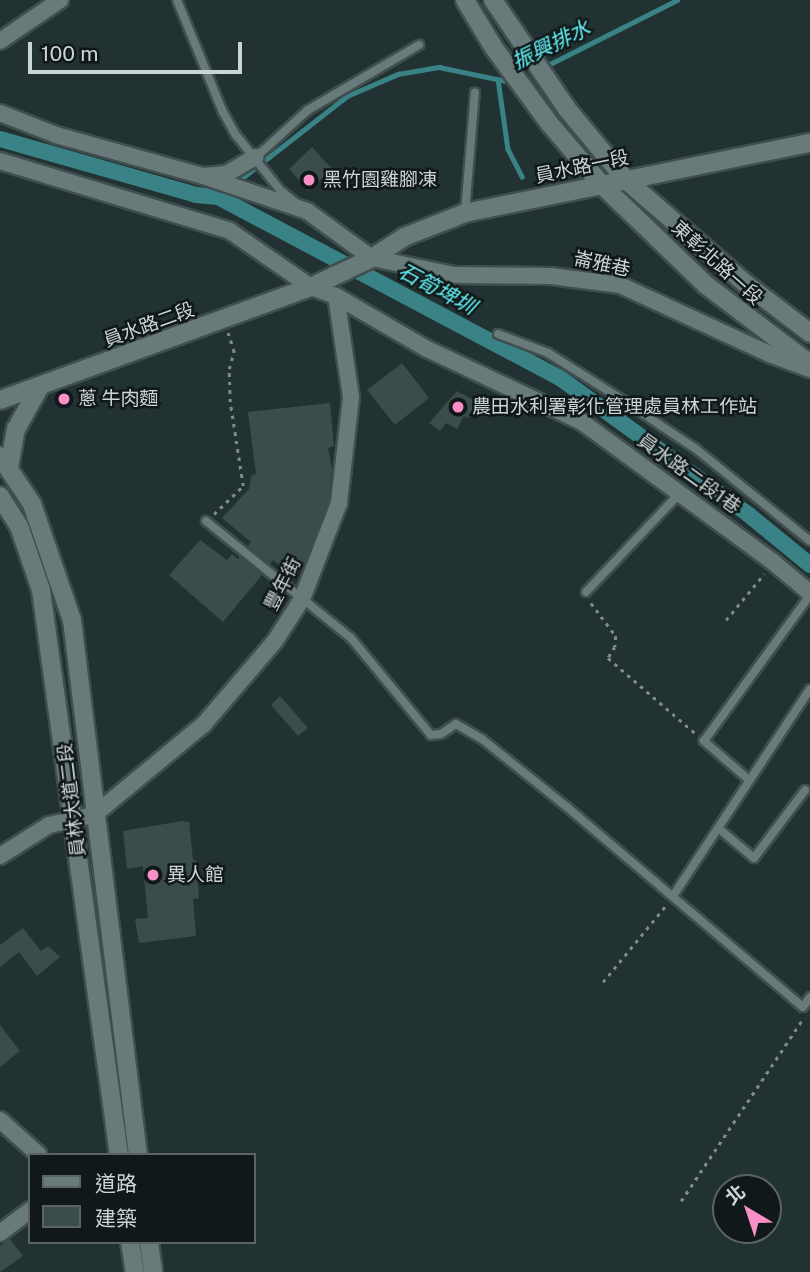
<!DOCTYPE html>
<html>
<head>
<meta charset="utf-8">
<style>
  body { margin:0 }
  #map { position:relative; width:810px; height:1272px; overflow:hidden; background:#223233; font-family:"Public Sans","Noto Sans TC",sans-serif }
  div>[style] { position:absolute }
  .stream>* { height:4.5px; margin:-2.25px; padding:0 2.25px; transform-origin:2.25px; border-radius:2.25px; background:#398386 }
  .canal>* { height:16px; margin:-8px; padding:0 8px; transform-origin:8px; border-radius:8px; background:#398386 }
  .building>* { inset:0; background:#3b4c4c }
  .path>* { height:2.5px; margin-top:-1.25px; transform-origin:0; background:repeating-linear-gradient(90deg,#7f8b8c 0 3.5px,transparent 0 8.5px) }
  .roads { filter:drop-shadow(2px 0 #404e4e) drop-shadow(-2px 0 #404e4e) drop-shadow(0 2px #404e4e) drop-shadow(0 -2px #404e4e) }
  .lane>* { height:8px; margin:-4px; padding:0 4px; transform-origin:4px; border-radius:4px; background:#687a7a }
  .street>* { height:16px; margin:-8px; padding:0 8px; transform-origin:8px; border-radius:8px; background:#687a7a }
  .secondary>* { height:18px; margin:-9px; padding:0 9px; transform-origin:9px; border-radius:9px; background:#687a7a }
  .dots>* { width:19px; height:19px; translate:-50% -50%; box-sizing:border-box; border:4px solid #111819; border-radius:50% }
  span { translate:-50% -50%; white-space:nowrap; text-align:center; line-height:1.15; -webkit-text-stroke:5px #111819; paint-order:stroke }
  .street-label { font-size:19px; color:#cbd5d5 }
  .poi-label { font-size:19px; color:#cbd5d5 }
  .left { translate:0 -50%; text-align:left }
  .water-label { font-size:21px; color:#63f2f6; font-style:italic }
  .legend { position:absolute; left:28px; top:1153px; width:228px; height:91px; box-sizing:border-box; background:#111819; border:2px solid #5b6464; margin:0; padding:9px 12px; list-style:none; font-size:21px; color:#cbd5d5 }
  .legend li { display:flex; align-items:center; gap:14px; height:35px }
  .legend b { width:35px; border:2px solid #5b6464 }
  .north { position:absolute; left:712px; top:1174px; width:70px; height:70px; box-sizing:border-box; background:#111819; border:2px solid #5b6464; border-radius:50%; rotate:321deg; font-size:19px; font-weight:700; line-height:28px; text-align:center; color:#cbd5d5 }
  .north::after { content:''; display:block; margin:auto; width:24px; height:32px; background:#fa8fc7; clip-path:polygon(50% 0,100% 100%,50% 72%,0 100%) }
  .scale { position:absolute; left:28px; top:42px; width:214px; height:32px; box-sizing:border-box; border:4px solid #cbd5d5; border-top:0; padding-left:9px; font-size:21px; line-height:24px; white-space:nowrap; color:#cbd5d5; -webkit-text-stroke:5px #111819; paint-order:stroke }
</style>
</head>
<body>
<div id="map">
  <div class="stream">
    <i style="left:544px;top:67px;width:149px;rotate:-26.7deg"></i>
    <i style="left:498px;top:79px;width:71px;rotate:81.9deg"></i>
    <i style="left:508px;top:149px;width:31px;rotate:63deg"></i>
    <i style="left:237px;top:182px;width:140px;rotate:-38deg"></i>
    <i style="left:347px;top:96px;width:56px;rotate:-23.3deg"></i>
    <i style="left:398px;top:74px;width:42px;rotate:-9.7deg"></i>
    <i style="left:439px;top:67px;width:74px;rotate:11.8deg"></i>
    <i style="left:218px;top:197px;width:11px;rotate:-38deg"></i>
  </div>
  <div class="canal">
    <i style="left:0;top:139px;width:204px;rotate:15.9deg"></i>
    <i style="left:196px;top:195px;width:22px;rotate:5deg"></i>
    <i style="left:218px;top:197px;width:387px;rotate:27.9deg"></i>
    <i style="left:560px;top:378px;width:233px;rotate:35.9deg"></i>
    <i style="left:749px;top:515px;width:79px;rotate:39.3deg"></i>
  </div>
  <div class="building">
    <i style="clip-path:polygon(312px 147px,332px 169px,308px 191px,289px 169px)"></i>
    <i style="clip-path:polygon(402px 363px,429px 398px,395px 425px,367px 390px)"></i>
    <i style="clip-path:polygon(457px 391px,477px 402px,468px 418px,464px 416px,457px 429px,446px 423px,440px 431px,429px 423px)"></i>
    <i style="clip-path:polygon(330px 403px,334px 446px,328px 448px,332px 468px,329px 500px,305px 563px,298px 560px,292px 575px,273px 560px,270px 564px,248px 546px,251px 542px,222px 518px,249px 489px,251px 476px,256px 474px,248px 412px)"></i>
    <i style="clip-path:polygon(200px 540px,227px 560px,232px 554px,238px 559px,240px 556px,262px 575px,223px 622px,169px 575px)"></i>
    <i style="clip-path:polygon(280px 696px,308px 728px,298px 736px,271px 705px)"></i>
    <i style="clip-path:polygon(182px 821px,189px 822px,193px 860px,196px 860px,199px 898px,193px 899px,196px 936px,139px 943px,135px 919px,148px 918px,143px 866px,127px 869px,123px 831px)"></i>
    <i style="clip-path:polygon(23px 928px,41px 951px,48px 946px,60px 957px,37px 976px,19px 952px,0 967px,0 945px)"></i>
    <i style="clip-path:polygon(0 1025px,20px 1051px,0 1067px)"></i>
    <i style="clip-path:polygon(10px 1239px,23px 1256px,0 1272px,0 1246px)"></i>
  </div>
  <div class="path">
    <i style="left:214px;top:514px;width:40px;rotate:-44deg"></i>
    <i style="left:243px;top:486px;width:85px;rotate:-98.8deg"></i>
    <i style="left:230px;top:402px;width:33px;rotate:-92deg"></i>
    <i style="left:229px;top:369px;width:18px;rotate:-74deg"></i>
    <i style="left:234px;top:352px;width:20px;rotate:-108deg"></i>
    <i style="left:591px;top:603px;width:41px;rotate:52.9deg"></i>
    <i style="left:616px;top:636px;width:11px;rotate:95deg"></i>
    <i style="left:615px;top:647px;width:13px;rotate:122deg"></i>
    <i style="left:608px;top:658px;width:116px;rotate:40.8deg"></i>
    <i style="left:726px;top:620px;width:60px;rotate:-50.4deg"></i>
    <i style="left:603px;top:982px;width:101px;rotate:-50.6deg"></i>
    <i style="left:681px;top:1201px;width:221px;rotate:-56.2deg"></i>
  </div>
  <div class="roads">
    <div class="lane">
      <i style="left:177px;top:0;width:121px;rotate:67.7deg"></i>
      <i style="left:223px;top:112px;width:26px;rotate:61deg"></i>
      <i style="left:236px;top:135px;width:70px;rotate:51.3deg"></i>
      <i style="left:280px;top:190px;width:21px;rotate:39deg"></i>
      <i style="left:256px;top:157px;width:70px;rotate:-42.1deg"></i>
      <i style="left:308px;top:110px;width:129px;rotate:-30.4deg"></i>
      <i style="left:465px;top:213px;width:121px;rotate:-85.3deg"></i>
      <i style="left:498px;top:334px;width:53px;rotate:20.8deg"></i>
      <i style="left:548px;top:353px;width:83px;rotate:32.2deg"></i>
      <i style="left:618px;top:397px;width:94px;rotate:33.7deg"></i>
      <i style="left:696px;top:449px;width:146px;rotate:38.9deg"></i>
      <i style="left:206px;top:521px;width:186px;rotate:38.9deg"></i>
      <i style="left:351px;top:638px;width:126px;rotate:50.5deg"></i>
      <i style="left:431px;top:735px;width:10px;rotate:-6deg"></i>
      <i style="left:441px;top:734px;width:18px;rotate:-34deg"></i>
      <i style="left:456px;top:724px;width:30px;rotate:30deg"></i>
      <i style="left:482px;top:739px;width:109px;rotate:38.7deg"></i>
      <i style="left:567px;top:807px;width:309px;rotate:40.3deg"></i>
      <i style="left:803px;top:1007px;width:12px;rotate:-55deg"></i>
      <i style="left:586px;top:592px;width:137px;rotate:-46.5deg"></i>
      <i style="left:749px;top:780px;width:60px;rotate:-139.1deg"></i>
      <i style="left:704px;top:741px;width:180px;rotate:-54deg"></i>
      <i style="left:718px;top:828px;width:47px;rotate:39.8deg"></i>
      <i style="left:754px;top:858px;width:85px;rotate:-53.1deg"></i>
      <i style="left:673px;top:896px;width:248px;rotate:-56.5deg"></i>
    </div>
    <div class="street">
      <i style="left:0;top:41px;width:73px;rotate:-34.3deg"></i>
      <i style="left:0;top:113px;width:60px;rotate:21.4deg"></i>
      <i style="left:56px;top:135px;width:153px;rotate:15.6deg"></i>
      <i style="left:203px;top:176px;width:23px;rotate:-5deg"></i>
      <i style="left:226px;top:174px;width:34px;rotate:-30deg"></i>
      <i style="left:0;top:161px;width:240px;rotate:16.9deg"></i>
      <i style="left:230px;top:231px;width:98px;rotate:34.7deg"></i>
      <i style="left:311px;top:287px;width:27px;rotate:20deg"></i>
      <i style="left:336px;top:296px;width:105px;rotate:30.2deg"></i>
      <i style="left:427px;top:349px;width:171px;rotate:25.2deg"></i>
      <i style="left:582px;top:422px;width:237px;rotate:36.2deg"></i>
      <i style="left:773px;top:562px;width:48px;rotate:40deg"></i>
      <i style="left:203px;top:176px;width:110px;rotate:18.6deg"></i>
      <i style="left:307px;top:211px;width:80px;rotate:35.9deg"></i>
      <i style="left:372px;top:258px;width:84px;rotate:11.7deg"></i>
      <i style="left:454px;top:275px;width:97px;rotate:0.6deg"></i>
      <i style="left:551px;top:276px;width:70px;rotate:7.4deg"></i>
      <i style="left:620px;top:285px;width:164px;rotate:24.8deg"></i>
      <i style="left:769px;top:354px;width:44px;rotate:20.1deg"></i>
      <i style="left:0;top:856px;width:58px;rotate:-32.3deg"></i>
      <i style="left:49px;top:825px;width:46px;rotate:-12.5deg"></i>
      <i style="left:94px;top:815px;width:143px;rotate:-39.6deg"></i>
      <i style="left:204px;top:724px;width:109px;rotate:-49.5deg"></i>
      <i style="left:275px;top:641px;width:50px;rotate:-57.3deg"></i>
      <i style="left:302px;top:599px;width:103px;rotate:-68.9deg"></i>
      <i style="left:339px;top:503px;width:107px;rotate:-83.5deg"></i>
      <i style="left:351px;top:397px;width:102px;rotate:-98.4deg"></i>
      <i style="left:0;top:1120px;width:52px;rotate:41.9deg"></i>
      <i style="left:0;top:1233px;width:38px;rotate:-37deg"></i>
    </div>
    <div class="secondary">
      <i style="left:465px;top:0;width:56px;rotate:58.9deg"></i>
      <i style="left:494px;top:48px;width:93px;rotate:53.7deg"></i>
      <i style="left:549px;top:123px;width:82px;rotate:49.5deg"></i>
      <i style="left:602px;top:185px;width:144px;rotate:43.9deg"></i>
      <i style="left:706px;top:285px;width:131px;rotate:37.2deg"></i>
      <i style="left:493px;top:0;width:132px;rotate:55.8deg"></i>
      <i style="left:567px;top:109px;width:92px;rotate:50.3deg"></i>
      <i style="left:626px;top:180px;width:159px;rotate:40.9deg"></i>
      <i style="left:746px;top:284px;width:81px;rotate:37.4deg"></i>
      <i style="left:0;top:400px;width:331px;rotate:-20deg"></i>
      <i style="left:311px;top:287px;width:68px;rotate:-25.4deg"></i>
      <i style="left:372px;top:258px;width:38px;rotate:-33deg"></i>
      <i style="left:404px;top:237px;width:66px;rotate:-21.5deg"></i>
      <i style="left:465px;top:213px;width:352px;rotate:-11.5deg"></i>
      <i style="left:0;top:456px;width:58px;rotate:56.3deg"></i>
      <i style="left:32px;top:504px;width:123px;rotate:71deg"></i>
      <i style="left:72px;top:620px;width:539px;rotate:82.97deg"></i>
      <i style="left:9px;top:468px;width:40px;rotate:-80deg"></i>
      <i style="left:16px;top:429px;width:47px;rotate:-60.7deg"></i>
      <i style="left:0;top:496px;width:36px;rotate:58deg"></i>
      <i style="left:19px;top:526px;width:68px;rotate:71deg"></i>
      <i style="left:41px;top:590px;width:570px;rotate:82.14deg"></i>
      <i style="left:130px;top:1242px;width:30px;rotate:81deg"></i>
      <i style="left:149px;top:1242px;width:30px;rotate:82deg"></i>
    </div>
  </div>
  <div class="dots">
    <i style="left:309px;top:180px;background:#fa8fc7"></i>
    <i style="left:64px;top:399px;background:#fa8fc7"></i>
    <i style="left:458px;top:407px;background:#fa8fc7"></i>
    <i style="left:153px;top:875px;background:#fa8fc7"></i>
  </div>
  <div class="street-label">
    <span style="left:582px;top:167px;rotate:-12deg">員水路一段</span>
    <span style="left:717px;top:263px;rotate:42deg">東彰北路一段</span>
    <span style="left:602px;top:264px;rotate:12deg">崙雅巷</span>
    <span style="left:149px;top:325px;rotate:-20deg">員水路二段</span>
    <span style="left:689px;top:474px;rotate:36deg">員水路二段1巷</span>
    <span style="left:283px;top:584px;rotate:-63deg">豐年街</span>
    <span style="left:72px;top:800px;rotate:-97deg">員林大道二段</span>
  </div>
  <div class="poi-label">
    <span class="left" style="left:323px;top:180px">黑竹園雞腳凍</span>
    <span class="left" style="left:78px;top:399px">蔥 牛肉麵</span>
    <span class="left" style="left:472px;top:407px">農田水利署彰化管理處員林工作站</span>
    <span class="left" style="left:167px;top:875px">異人館</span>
  </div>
  <div class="water-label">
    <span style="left:551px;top:45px;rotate:-26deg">振興排水</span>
    <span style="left:437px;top:289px;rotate:28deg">石筍埤圳</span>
  </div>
  <ul class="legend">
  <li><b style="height:9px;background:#687a7a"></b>道路</li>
  <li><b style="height:19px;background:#3b4c4c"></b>建築</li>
  </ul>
  <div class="north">北</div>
  <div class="scale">100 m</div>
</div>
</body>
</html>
